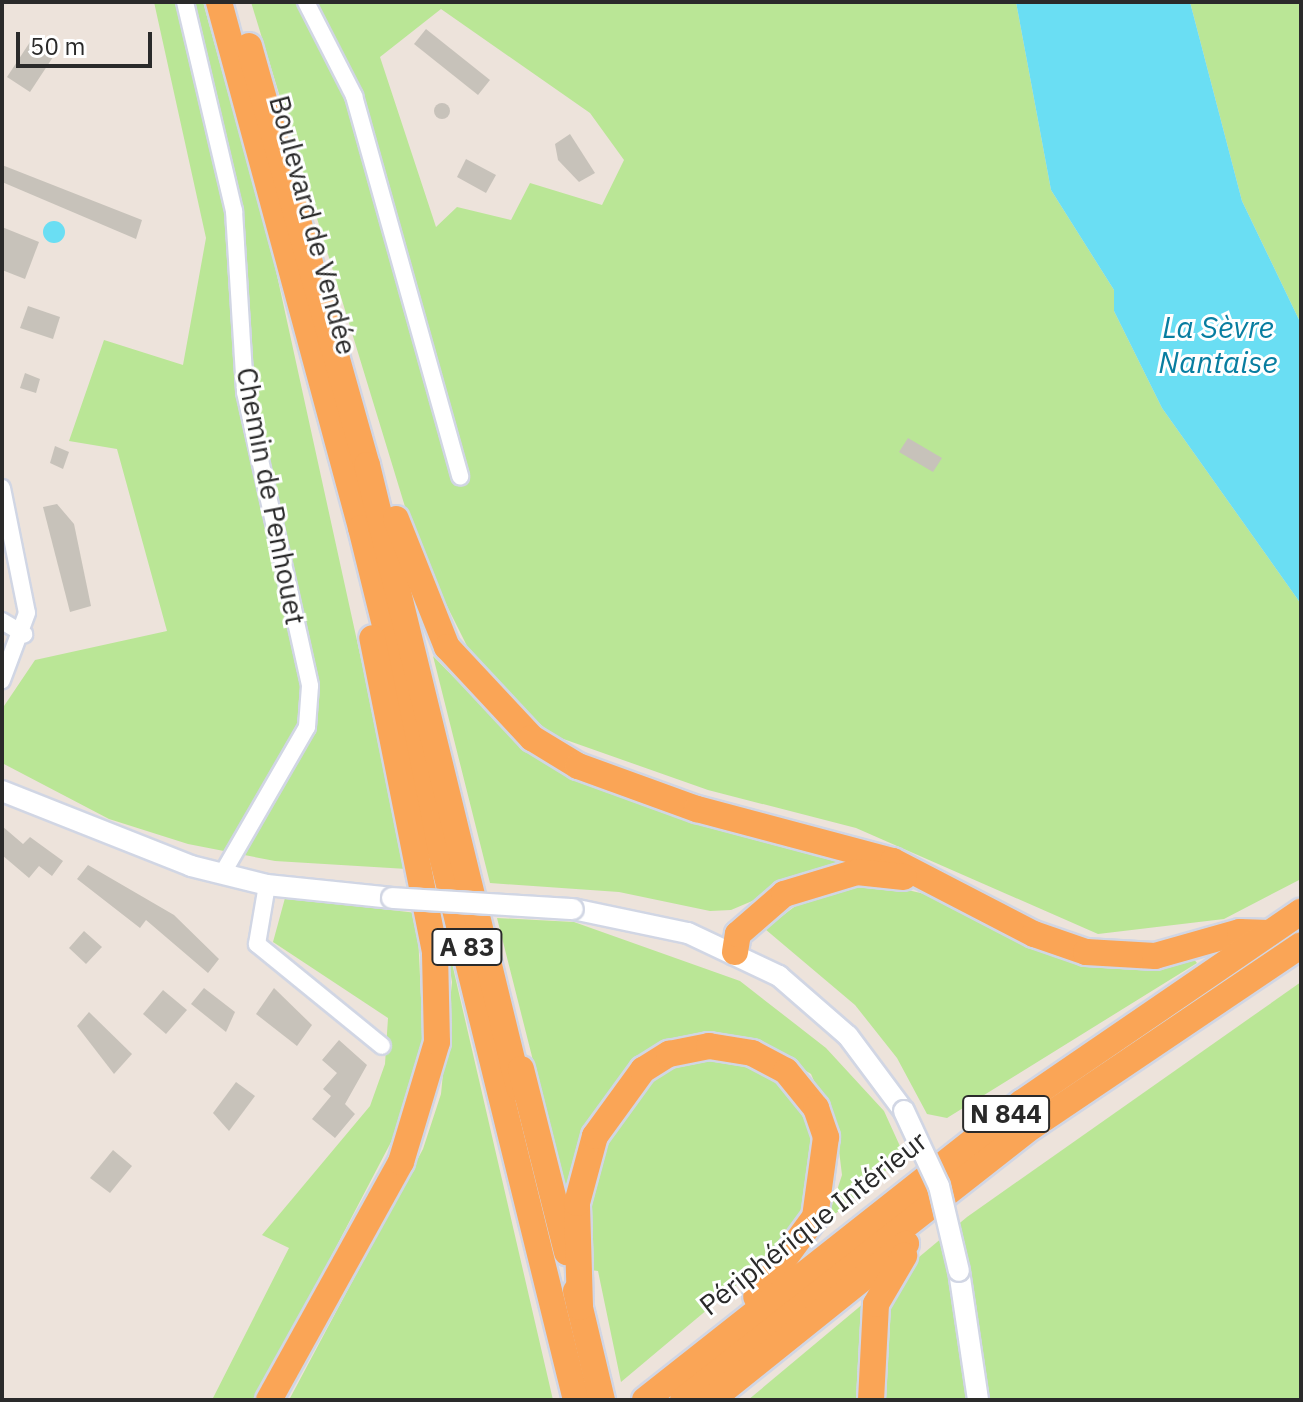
<!DOCTYPE html>
<html>
<head>
<meta charset="utf-8">
<style>
  body { margin:0 }
  #map { position:relative; width:1303px; height:1402px; overflow:hidden; background:#ede3db; font-family:"IBM Plex Sans",sans-serif }
  div>[style] { position:absolute }
  .green>* { inset:0; background:#bae696 }
  .water>* { inset:0; background:#6adef3 }
  .round { border-radius:50% }
  .building>* { inset:0; background:#c7c2ba }
  .roads { filter:drop-shadow(2px 0 #d1d6e4) drop-shadow(-2px 0 #d1d6e4) drop-shadow(0 2px #d1d6e4) drop-shadow(0 -2px #d1d6e4) }
  .minor>* { height:16px; margin:-8px; padding:0 8px; transform-origin:8px; border-radius:8px; background:#fff }
  .tertiary>* { height:20px; margin:-10px; padding:0 10px; transform-origin:10px; border-radius:10px; background:#fff }
  .trunk>* { height:26px; margin:-13px; padding:0 13px; transform-origin:13px; border-radius:13px; background:#faa556 }
  .bridges { filter:drop-shadow(2px 0 #d1d6e4) drop-shadow(-2px 0 #d1d6e4) drop-shadow(0 2px #d1d6e4) drop-shadow(0 -2px #d1d6e4) }
  .tertiary-bridge>* { height:20px; margin:-10px; padding:0 10px; transform-origin:10px; border-radius:10px; background:#fff }
  span { translate:-50% -50%; white-space:nowrap; text-align:center; line-height:1.15; -webkit-text-stroke:6px #fff; paint-order:stroke }
  .shield-label span { padding:2px 6px; background:#fff; border:2px solid; border-radius:6px; -webkit-text-stroke-width:0 }
  .shield-label { font-size:26px; color:#2a2a2a; font-weight:700 }
  .street-label { font-size:28px; color:#2a2a2a }
  .water-label { font-size:30px; color:#087da0; font-style:italic }
  .frame { position:absolute; inset:0; border:4px solid #2a2a2a; pointer-events:none }
  .scale { position:absolute; left:16px; top:32px; width:136px; height:36px; box-sizing:border-box; border:4px solid #2a2a2a; border-top:0; padding-left:10px; font-size:24px; line-height:28px; white-space:nowrap; color:#2a2a2a; -webkit-text-stroke:6px #fff; paint-order:stroke }
</style>
</head>
<body>
<div id="map">
  <div class="green">
    <i style="clip-path:polygon(154px 2px,203px 2px,271px 248px,407px 869px,275px 861px,188px 844px,109px 819px,2px 763px,2px 709px,35px 660px,167px 631px,117px 449px,69px 441px,104px 340px,183px 365px,206px 238px)"></i>
    <i style="clip-path:polygon(evenodd,251px 2px,1016px 2px,1051px 190px,1114px 290px,1114px 311px,1162px 408px,1301px 604px,1301px 879px,1224px 919px,1098px 934px,856px 828px,708px 790px,552px 735px,476px 664px,417px 546px,251px 2px,441px 9px,590px 113px,624px 160px,602px 205px,530px 183px,511px 220px,457px 207px,436px 227px,380px 57px,441px 9px)"></i>
    <i style="clip-path:polygon(1190px 2px,1301px 2px,1301px 324px,1242px 201px)"></i>
    <i style="clip-path:polygon(433px 656px,517px 742px,561px 772px,631px 801px,852px 859px,731px 910px,710px 911px,619px 892px,490px 883px)"></i>
    <i style="clip-path:polygon(878px 883px,929px 895px,1070px 957px,1191px 956px,1197px 963px,947px 1118px,927px 1114px,897px 1058px,855px 1005px,765px 929px,810px 895px)"></i>
    <i style="clip-path:polygon(285px 898px,417px 913px,423px 1040px,401px 1123px,256px 1400px,212px 1400px,289px 1248px,262px 1235px,370px 1106px,385px 1064px,388px 1018px,273px 942px)"></i>
    <i style="clip-path:polygon(497px 918px,574px 922px,740px 981px,826px 1048px,884px 1111px,904px 1155px,827px 1221px,842px 1175px,837px 1134px,811px 1074px,772px 1050px,644px 1056px,610px 1090px,565px 1187px)"></i>
    <i style="clip-path:polygon(442px 920px,553px 1400px,289px 1400px,423px 1149px,441px 1094px,452px 982px)"></i>
    <i style="clip-path:polygon(1301px 982px,1301px 1400px,748px 1400px,967px 1217px)"></i>
    <i style="clip-path:polygon(691px 1058px,750px 1064px,782px 1078px,804px 1106px,818px 1147px,806px 1214px,789px 1241px,621px 1382px,598px 1271px,591px 1270px,589px 1207px,610px 1129px,640px 1089px)"></i>
  </div>
  <div class="water">
    <i style="clip-path:polygon(1016px 2px,1190px 2px,1242px 201px,1301px 324px,1301px 604px,1162px 408px,1114px 311px,1114px 290px,1051px 190px)"></i>
    <i class="round" style="left:43px;top:221px;width:22px;height:22px"></i>
  </div>
  <div class="building">
    <i style="clip-path:polygon(426px 29px,490px 80px,478px 95px,414px 44px)"></i>
    <i style="clip-path:polygon(32px 39px,55px 54px,30px 92px,7px 77px)"></i>
    <i class="round" style="left:434px;top:103px;width:16px;height:16px"></i>
    <i style="clip-path:polygon(570px 134px,595px 173px,579px 182px,558px 160px,555px 144px)"></i>
    <i style="clip-path:polygon(466px 159px,496px 175px,486px 193px,457px 177px)"></i>
    <i style="clip-path:polygon(2px 165px,142px 220px,136px 239px,2px 182px)"></i>
    <i style="clip-path:polygon(2px 227px,39px 242px,25px 279px,2px 270px)"></i>
    <i style="clip-path:polygon(28px 306px,60px 317px,53px 339px,20px 328px)"></i>
    <i style="clip-path:polygon(25px 373px,40px 379px,36px 393px,20px 388px)"></i>
    <i style="clip-path:polygon(908px 438px,942px 458px,933px 472px,899px 452px)"></i>
    <i style="clip-path:polygon(55px 446px,69px 452px,63px 469px,50px 463px)"></i>
    <i style="clip-path:polygon(57px 504px,74px 524px,91px 606px,70px 612px,43px 507px)"></i>
    <i style="clip-path:polygon(2px 826px,23px 844px,30px 837px,63px 861px,52px 876px,39px 866px,29px 878px,2px 855px)"></i>
    <i style="clip-path:polygon(88px 865px,174px 915px,219px 959px,208px 973px,146px 920px,140px 928px,77px 879px)"></i>
    <i style="clip-path:polygon(84px 931px,102px 947px,86px 964px,69px 948px)"></i>
    <i style="clip-path:polygon(204px 988px,235px 1012px,226px 1032px,191px 1004px)"></i>
    <i style="clip-path:polygon(274px 988px,312px 1025px,297px 1046px,256px 1014px)"></i>
    <i style="clip-path:polygon(163px 990px,187px 1010px,166px 1034px,143px 1014px)"></i>
    <i style="clip-path:polygon(89px 1012px,132px 1054px,114px 1074px,77px 1026px)"></i>
    <i style="clip-path:polygon(339px 1040px,367px 1065px,345px 1104px,355px 1114px,335px 1138px,312px 1119px,331px 1096px,323px 1089px,337px 1073px,322px 1060px)"></i>
    <i style="clip-path:polygon(236px 1082px,255px 1096px,229px 1131px,213px 1113px)"></i>
    <i style="clip-path:polygon(113px 1150px,132px 1166px,110px 1193px,90px 1178px)"></i>
  </div>
  <div class="roads">
    <div class="minor">
      <i style="left:185px;top:2px;width:215px;rotate:76.8deg"></i>
      <i style="left:234px;top:211px;width:181px;rotate:86.5deg"></i>
      <i style="left:245px;top:392px;width:301px;rotate:77.5deg"></i>
      <i style="left:310px;top:686px;width:41px;rotate:94.2deg"></i>
      <i style="left:307px;top:727px;width:170px;rotate:120deg"></i>
      <i style="left:306px;top:2px;width:106px;rotate:62.9deg"></i>
      <i style="left:354px;top:96px;width:395px;rotate:74.4deg"></i>
      <i style="left:2px;top:488px;width:127px;rotate:78.7deg"></i>
      <i style="left:27px;top:613px;width:72px;rotate:110.5deg"></i>
      <i style="left:2px;top:621px;width:26px;rotate:31deg"></i>
      <i style="left:267px;top:885px;width:60px;rotate:99.6deg"></i>
      <i style="left:257px;top:944px;width:161px;rotate:39.2deg"></i>
    </div>
    <div class="tertiary">
      <i style="left:2px;top:791px;width:203px;rotate:21.6deg"></i>
      <i style="left:191px;top:866px;width:78px;rotate:14deg"></i>
      <i style="left:267px;top:885px;width:126px;rotate:5.9deg"></i>
      <i style="left:573px;top:909px;width:117px;rotate:11.8deg"></i>
      <i style="left:688px;top:933px;width:101px;rotate:25.3deg"></i>
      <i style="left:779px;top:976px;width:91px;rotate:41deg"></i>
      <i style="left:848px;top:1036px;width:94px;rotate:53.3deg"></i>
      <i style="left:959px;top:1271px;width:130px;rotate:81.6deg"></i>
    </div>
    <div class="trunk">
      <i style="left:219px;top:2px;width:545px;rotate:74.89deg"></i>
      <i style="left:361px;top:528px;width:898px;rotate:76.15deg"></i>
      <i style="left:249px;top:46px;width:435px;rotate:74.3deg"></i>
      <i style="left:367px;top:465px;width:641px;rotate:76.29deg"></i>
      <i style="left:396px;top:519px;width:138px;rotate:68.3deg"></i>
      <i style="left:447px;top:647px;width:125px;rotate:47deg"></i>
      <i style="left:532px;top:738px;width:54px;rotate:31.3deg"></i>
      <i style="left:578px;top:766px;width:127px;rotate:19.9deg"></i>
      <i style="left:697px;top:809px;width:203px;rotate:14.9deg"></i>
      <i style="left:893px;top:861px;width:159px;rotate:27.4deg"></i>
      <i style="left:1034px;top:934px;width:55px;rotate:19.1deg"></i>
      <i style="left:1086px;top:952px;width:69px;rotate:3.3deg"></i>
      <i style="left:1155px;top:956px;width:88px;rotate:-15.8deg"></i>
      <i style="left:1240px;top:932px;width:29px;rotate:2deg"></i>
      <i style="left:735px;top:952px;width:18px;rotate:-81deg"></i>
      <i style="left:738px;top:934px;width:61px;rotate:-41deg"></i>
      <i style="left:784px;top:894px;width:76px;rotate:-16.8deg"></i>
      <i style="left:857px;top:872px;width:47px;rotate:6.1deg"></i>
      <i style="left:521px;top:1069px;width:189px;rotate:75.9deg"></i>
      <i style="left:576px;top:1291px;width:112px;rotate:76.6deg"></i>
      <i style="left:580px;top:1307px;width:104px;rotate:-91.7deg"></i>
      <i style="left:577px;top:1203px;width:69px;rotate:-75deg"></i>
      <i style="left:595px;top:1136px;width:82px;rotate:-54deg"></i>
      <i style="left:643px;top:1070px;width:31px;rotate:-32deg"></i>
      <i style="left:669px;top:1054px;width:41px;rotate:-11.3deg"></i>
      <i style="left:709px;top:1046px;width:44px;rotate:9.2deg"></i>
      <i style="left:752px;top:1053px;width:38px;rotate:28deg"></i>
      <i style="left:786px;top:1071px;width:48px;rotate:51deg"></i>
      <i style="left:816px;top:1108px;width:31px;rotate:71deg"></i>
      <i style="left:826px;top:1137px;width:81px;rotate:97.8deg"></i>
      <i style="left:815px;top:1217px;width:99px;rotate:126.4deg"></i>
      <i style="left:269px;top:1400px;width:272px;rotate:-61deg"></i>
      <i style="left:401px;top:1162px;width:125px;rotate:-73.3deg"></i>
      <i style="left:437px;top:1042px;width:90px;rotate:-91.3deg"></i>
      <i style="left:435px;top:952px;width:320px;rotate:-101.3deg"></i>
      <i style="left:645px;top:1400px;width:481px;rotate:-38.3deg"></i>
      <i style="left:1023px;top:1102px;width:337px;rotate:-34.4deg"></i>
      <i style="left:683px;top:1400px;width:444px;rotate:-38.1deg"></i>
      <i style="left:1033px;top:1126px;width:323px;rotate:-34deg"></i>
      <i style="left:711px;top:1400px;width:250px;rotate:-38.7deg"></i>
      <i style="left:871px;top:1400px;width:96px;rotate:-87deg"></i>
      <i style="left:876px;top:1304px;width:56px;rotate:-59.7deg"></i>
    </div>
  </div>
  <div class="bridges">
    <div class="tertiary-bridge">
      <i style="left:392px;top:898px;width:181px;rotate:3.5deg"></i>
      <i style="left:904px;top:1111px;width:83px;rotate:65deg"></i>
      <i style="left:939px;top:1186px;width:87px;rotate:76.8deg"></i>
    </div>
  </div>
  <div class="shield-label">
    <span style="left:467px;top:947px">A 83</span>
    <span style="left:1006px;top:1114px">N 844</span>
  </div>
  <div class="street-label">
    <span style="left:313px;top:225px;rotate:75deg">Boulevard de Vendée</span>
    <span style="left:271px;top:496px;rotate:79deg">Chemin de Penhouet</span>
    <span style="left:813px;top:1223px;rotate:-38deg">Périphérique Intérieur</span>
  </div>
  <div class="water-label">
    <span style="left:1218px;top:344px">La Sèvre<br>Nantaise</span>
  </div>
  <div class="frame"></div>
  <div class="scale">50 m</div>
</div>
</body>
</html>
